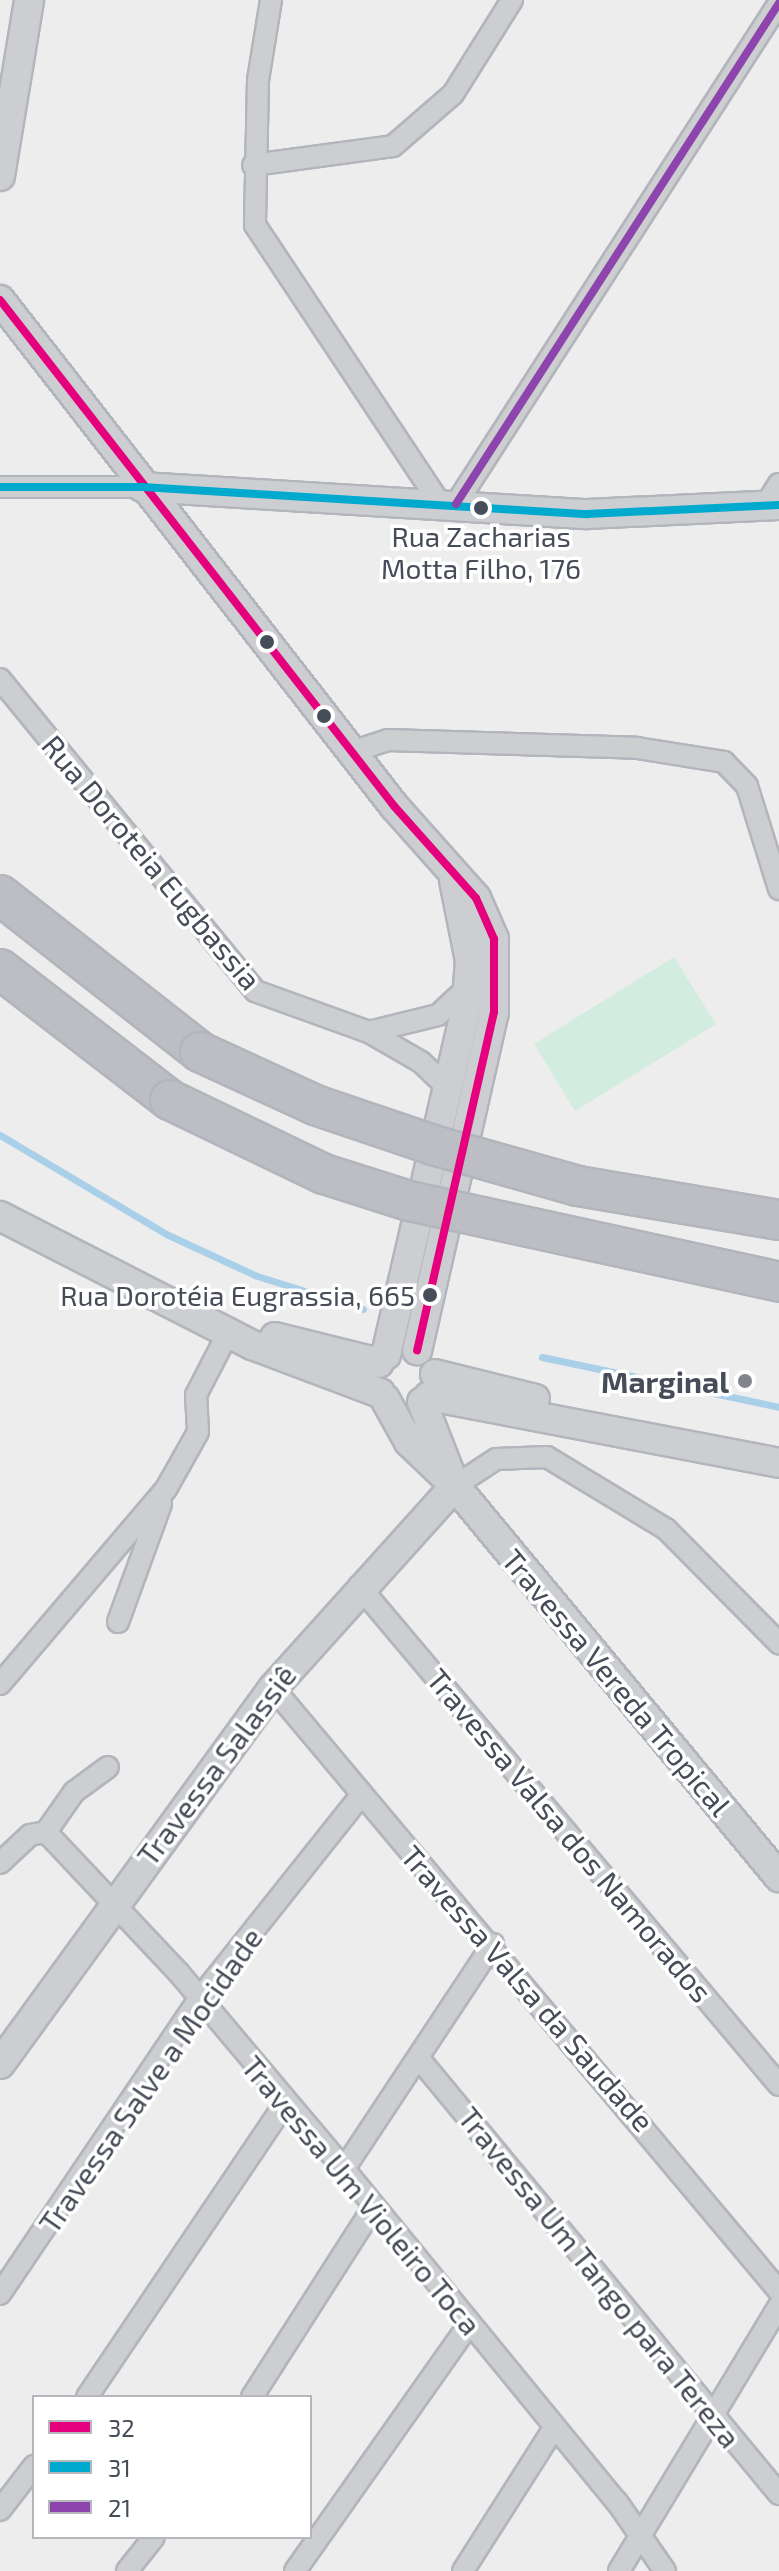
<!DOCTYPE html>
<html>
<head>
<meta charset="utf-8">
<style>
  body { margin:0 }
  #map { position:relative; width:779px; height:2571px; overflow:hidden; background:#eeeded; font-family:"Exo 2",sans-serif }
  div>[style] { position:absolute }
  .green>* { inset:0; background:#d2ece0 }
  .stream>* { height:7px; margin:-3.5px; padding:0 3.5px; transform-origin:3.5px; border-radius:3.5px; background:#a9d0e8 }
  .roads { filter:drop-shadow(2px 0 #b3b5bc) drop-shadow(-2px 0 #b3b5bc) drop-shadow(0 2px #b3b5bc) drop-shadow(0 -2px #b3b5bc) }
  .street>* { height:20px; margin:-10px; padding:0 10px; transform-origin:10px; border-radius:10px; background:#ccced0 }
  .secondary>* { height:28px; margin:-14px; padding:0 14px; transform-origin:14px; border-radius:14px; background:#ccced1 }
  .highway>* { height:38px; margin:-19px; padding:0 19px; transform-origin:19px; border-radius:19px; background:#bcbec4 }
  .bridges { filter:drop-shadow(2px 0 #b3b5bc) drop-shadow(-2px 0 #b3b5bc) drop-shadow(0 2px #b3b5bc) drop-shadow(0 -2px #b3b5bc) }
  .highway-bridge>* { height:38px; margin:-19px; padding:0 19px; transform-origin:19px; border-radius:19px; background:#bcbec4 }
  .bus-1>* { height:8px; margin:-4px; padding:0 4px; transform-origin:4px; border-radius:4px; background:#e5007d }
  .bus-2>* { height:8px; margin:-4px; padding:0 4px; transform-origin:4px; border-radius:4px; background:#00a9ce }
  .bus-3>* { height:8px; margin:-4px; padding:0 4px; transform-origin:4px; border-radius:4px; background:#8e44ad }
  .dots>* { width:22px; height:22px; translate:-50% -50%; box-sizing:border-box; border:4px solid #fff; border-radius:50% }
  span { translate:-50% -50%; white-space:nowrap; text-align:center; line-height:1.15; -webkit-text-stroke:7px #fff; paint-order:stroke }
  .bus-label { font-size:28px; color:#464c58 }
  .right { translate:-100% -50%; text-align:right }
  .street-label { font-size:30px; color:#464c58 }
  .poi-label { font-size:30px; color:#464c58; font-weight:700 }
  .legend { position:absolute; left:32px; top:2395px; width:280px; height:144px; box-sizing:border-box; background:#fff; border:2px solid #b5b7bc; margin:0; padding:10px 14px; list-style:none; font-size:24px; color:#464c58 }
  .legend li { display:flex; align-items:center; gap:16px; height:40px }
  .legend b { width:40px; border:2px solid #b5b7bc }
</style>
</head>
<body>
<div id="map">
  <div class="green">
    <i style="clip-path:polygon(674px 957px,716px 1024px,575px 1111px,534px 1044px)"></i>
  </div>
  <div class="stream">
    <i style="left:0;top:1135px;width:193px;rotate:30.8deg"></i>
    <i style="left:166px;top:1234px;width:100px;rotate:24.8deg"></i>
    <i style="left:257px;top:1276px;width:111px;rotate:17.3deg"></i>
    <i style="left:542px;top:1357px;width:242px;rotate:11.9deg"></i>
  </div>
  <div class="roads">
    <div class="street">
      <i style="left:271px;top:0;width:81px;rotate:99.2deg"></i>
      <i style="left:258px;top:80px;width:145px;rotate:91.2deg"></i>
      <i style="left:255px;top:225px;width:334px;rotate:56.4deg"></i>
      <i style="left:253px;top:165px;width:141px;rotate:-7.7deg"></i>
      <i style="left:393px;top:146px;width:79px;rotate:-40.9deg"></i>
      <i style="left:453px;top:94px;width:111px;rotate:-57.9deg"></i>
      <i style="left:0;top:487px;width:142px"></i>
      <i style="left:456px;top:504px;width:596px;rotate:-57.19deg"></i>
      <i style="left:765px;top:506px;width:26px;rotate:-58deg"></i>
      <i style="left:0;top:679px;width:403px;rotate:50.7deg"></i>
      <i style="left:255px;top:991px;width:121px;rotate:19.8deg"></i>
      <i style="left:369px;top:1032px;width:60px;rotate:30deg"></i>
      <i style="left:421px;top:1062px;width:39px;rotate:44deg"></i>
      <i style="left:351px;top:752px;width:39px;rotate:-18deg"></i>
      <i style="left:388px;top:740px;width:249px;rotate:1.8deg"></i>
      <i style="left:637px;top:748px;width:88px;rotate:9.1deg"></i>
      <i style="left:724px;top:762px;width:33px;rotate:46deg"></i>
      <i style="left:747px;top:786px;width:108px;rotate:72.7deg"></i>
      <i style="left:369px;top:1032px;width:71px;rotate:-13.8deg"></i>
      <i style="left:438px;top:1015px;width:40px;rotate:-43deg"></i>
      <i style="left:455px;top:1486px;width:49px;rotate:-33.4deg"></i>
      <i style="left:496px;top:1459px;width:51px;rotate:-2.2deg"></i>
      <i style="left:547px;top:1457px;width:139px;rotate:31.2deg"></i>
      <i style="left:666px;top:1529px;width:161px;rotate:45.3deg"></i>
      <i style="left:359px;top:1586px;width:652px;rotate:49.91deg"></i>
      <i style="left:118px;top:1622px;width:126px;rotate:-70deg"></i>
      <i style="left:0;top:1684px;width:256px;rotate:-49.6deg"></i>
      <i style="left:166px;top:1489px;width:65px;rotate:-60.7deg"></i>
      <i style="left:198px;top:1432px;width:37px;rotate:-93deg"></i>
      <i style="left:196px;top:1395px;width:74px;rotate:-62.7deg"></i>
      <i style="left:273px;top:1688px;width:787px;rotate:50deg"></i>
      <i style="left:46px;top:1832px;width:194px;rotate:46.7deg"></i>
      <i style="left:179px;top:1973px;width:256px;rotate:49.9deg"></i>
      <i style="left:344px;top:2169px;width:431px;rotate:50.7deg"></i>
      <i style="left:617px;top:2502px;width:84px;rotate:55.2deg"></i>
      <i style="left:46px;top:1832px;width:49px;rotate:-55deg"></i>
      <i style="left:74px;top:1792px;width:42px;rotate:-36.3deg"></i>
      <i style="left:0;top:1863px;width:41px;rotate:-43deg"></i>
      <i style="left:30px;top:1835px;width:16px;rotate:-11deg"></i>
      <i style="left:421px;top:2061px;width:562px;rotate:50.42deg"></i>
      <i style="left:344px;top:2169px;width:270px;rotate:-56.5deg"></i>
      <i style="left:0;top:2294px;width:356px;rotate:-56deg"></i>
      <i style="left:199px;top:1999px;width:262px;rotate:-51.5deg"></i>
      <i style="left:87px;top:2397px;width:354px;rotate:-56deg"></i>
      <i style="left:252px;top:2397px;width:224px;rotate:-57.4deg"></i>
      <i style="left:0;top:2510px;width:56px;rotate:-52.3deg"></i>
      <i style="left:127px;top:2571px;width:43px;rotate:-51.5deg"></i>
      <i style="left:295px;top:2571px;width:302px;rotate:-54.8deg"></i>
      <i style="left:463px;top:2571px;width:169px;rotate:-57.5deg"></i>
      <i style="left:619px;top:2571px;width:310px;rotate:-58.9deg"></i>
    </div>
    <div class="secondary">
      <i style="left:0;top:176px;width:178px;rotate:-80.6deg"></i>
      <i style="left:0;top:300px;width:641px;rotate:52.09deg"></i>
      <i style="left:394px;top:806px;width:123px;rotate:48.3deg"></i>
      <i style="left:476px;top:898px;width:45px;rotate:66.3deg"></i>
      <i style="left:494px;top:939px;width:73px;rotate:90deg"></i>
      <i style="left:494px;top:1012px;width:347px;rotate:102.8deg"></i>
      <i style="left:142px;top:487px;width:446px;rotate:3.5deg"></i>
      <i style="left:587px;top:514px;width:192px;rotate:-2.7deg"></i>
      <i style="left:0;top:1216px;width:283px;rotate:27.1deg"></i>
      <i style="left:252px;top:1345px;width:137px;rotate:20.6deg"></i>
      <i style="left:275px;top:1337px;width:107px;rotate:14deg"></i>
      <i style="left:386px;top:1355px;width:356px;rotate:-77deg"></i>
      <i style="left:466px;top:1008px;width:47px;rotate:-85.1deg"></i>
      <i style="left:470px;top:961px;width:83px;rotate:-101.2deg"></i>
      <i style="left:435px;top:1374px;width:103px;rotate:14deg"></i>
      <i style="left:429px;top:1396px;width:356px;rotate:10.8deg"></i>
      <i style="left:385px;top:1399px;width:49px;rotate:60.8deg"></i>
      <i style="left:409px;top:1442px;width:64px;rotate:43.7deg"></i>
      <i style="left:455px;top:1486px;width:508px;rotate:50.35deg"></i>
      <i style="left:422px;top:1402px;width:90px;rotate:68.6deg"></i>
      <i style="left:0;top:2064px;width:465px;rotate:-54deg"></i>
      <i style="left:273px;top:1688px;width:272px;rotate:-48deg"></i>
    </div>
    <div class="highway">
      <i style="left:0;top:895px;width:254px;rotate:38.1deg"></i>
      <i style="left:0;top:969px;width:215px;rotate:37.6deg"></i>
    </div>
  </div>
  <div class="bridges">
    <div class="highway-bridge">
      <i style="left:200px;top:1052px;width:127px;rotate:24.7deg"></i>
      <i style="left:315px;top:1105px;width:125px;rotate:18.7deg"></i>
      <i style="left:433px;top:1145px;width:151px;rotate:15.8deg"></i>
      <i style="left:578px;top:1186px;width:204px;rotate:9.6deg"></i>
      <i style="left:170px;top:1100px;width:171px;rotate:25.7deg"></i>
      <i style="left:324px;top:1174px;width:89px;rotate:17.6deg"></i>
      <i style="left:409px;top:1201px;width:379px;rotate:12.3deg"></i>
    </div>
  </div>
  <div class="bus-1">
    <i style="left:0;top:300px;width:641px;rotate:52.09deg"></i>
    <i style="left:394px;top:806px;width:123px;rotate:48.3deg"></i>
    <i style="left:476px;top:898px;width:45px;rotate:66.3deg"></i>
    <i style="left:494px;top:939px;width:73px;rotate:90deg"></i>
    <i style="left:494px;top:1012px;width:347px;rotate:102.8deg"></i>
  </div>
  <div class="bus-2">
    <i style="left:0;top:487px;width:142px"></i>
    <i style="left:142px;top:487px;width:446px;rotate:3.5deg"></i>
    <i style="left:587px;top:514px;width:192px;rotate:-2.7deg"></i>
  </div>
  <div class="bus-3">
    <i style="left:456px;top:504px;width:596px;rotate:-57.19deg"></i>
  </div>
  <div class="dots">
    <i style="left:481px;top:508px;background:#464c58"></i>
    <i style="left:267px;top:642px;background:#464c58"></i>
    <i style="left:324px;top:716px;background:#464c58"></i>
    <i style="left:430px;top:1295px;background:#464c58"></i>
    <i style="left:745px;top:1381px;background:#81848c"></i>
  </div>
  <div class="bus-label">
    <span style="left:481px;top:552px">Rua Zacharias<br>Motta Filho, 176</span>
    <span class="right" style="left:415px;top:1295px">Rua Dorotéia Eugrassia, 665</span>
  </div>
  <div class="street-label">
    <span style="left:152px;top:862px;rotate:50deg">Rua Doroteia Eugbassia</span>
    <span style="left:617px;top:1682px;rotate:50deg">Travessa Vereda Tropical</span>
    <span style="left:216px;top:1765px;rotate:-53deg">Travessa Salassiê</span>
    <span style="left:570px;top:1835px;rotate:50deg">Travessa Valsa dos Namorados</span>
    <span style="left:528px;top:1988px;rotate:49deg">Travessa Valsa da Saudade</span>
    <span style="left:150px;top:2080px;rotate:-55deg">Travessa Salve a Mocidade</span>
    <span style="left:362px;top:2195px;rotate:50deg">Travessa Um Violeiro Toca</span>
    <span style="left:600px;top:2277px;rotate:51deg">Travessa Um Tango para Tereza</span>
  </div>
  <div class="poi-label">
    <span class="right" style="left:729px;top:1381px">Marginal</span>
  </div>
  <ul class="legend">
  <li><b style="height:10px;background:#e5007d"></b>32</li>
  <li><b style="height:10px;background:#00a9ce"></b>31</li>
  <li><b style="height:10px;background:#8e44ad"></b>21</li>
  </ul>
</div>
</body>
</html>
